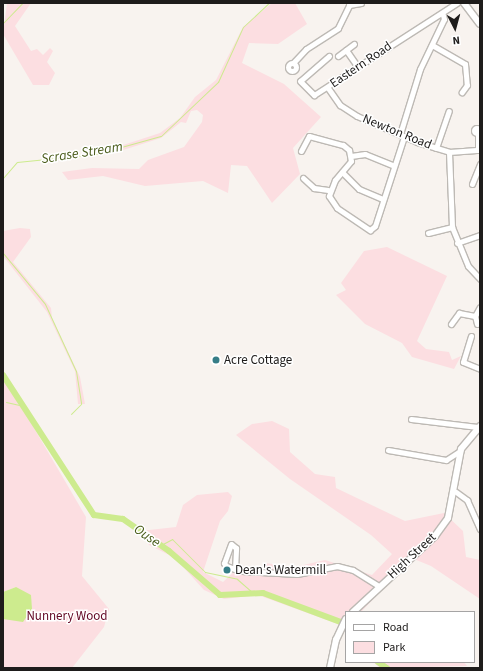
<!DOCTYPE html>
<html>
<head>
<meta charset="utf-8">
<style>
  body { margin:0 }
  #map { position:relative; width:483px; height:671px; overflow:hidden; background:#f8f3ef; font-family:"Source Sans 3",sans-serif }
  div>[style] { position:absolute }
  .green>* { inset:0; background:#fcdee1 }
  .water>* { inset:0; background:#cdeb8e }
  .stream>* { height:1px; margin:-0.5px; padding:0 0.5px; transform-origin:0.5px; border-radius:0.5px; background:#cdeb8e }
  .river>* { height:6px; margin:-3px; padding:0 3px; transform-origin:3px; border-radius:3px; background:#cdeb8e }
  .roads { filter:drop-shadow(1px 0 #bdb9b4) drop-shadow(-1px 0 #bdb9b4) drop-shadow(0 1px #bdb9b4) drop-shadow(0 -1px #bdb9b4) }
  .minor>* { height:5px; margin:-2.5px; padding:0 2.5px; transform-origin:2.5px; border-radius:2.5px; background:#fff }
  .minor>.ring { margin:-2.5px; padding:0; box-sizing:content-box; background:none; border:5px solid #fff; border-radius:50% }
  .major>* { height:6px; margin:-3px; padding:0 3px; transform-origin:3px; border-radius:3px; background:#fff }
  .dots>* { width:11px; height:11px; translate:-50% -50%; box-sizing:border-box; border:2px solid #fff; border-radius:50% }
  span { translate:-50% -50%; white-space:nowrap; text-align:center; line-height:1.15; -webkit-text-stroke:3px #fff; paint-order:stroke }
  .street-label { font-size:13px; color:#1e1c1b }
  .poi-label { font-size:13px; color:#1e1c1b }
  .left { translate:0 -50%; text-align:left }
  .park-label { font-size:13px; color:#630724 }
  .water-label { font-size:14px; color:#495b1a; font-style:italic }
  .frame { position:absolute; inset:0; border:4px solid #1e1c1b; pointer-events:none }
  .legend { position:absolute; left:345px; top:611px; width:130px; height:52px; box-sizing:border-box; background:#fff; border:1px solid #a5a4a4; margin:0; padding:5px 7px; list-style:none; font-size:12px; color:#1e1c1b }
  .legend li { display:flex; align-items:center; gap:8px; height:20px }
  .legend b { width:20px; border:1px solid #a5a4a4 }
  .north { position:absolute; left:435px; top:8px; width:40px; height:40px; -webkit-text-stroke:3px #fff; paint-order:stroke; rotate:174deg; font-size:11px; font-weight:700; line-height:16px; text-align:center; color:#1e1c1b }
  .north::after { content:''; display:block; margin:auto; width:14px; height:18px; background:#1e1c1b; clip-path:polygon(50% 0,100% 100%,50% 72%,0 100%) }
</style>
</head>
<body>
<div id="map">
  <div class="green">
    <i style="clip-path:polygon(7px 3px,31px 3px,15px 26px,31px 51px,37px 49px,43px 55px,50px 48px,53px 51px,47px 62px,55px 73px,49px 85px,33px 85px,3px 34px)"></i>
    <i style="clip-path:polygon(272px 3px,295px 3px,307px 24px,278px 44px,249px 43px,242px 63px,284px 84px,321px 117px,293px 148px,300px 174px,272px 203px,247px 166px,231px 165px,228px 193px,203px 181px,145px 186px,103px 176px,68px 180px,62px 172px,92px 168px,139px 169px,148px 160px,184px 147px,202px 122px,203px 115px,197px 110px,191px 111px,186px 123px,181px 122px,161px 138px,120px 151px,111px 149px,160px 133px,180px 118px,195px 97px,216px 80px,243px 27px)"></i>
    <i style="clip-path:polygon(20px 228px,30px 229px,31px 237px,13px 262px,51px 308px,52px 318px,80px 377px,85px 404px,78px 404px,75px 371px,47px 312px,3px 256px,3px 231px)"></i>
    <i style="clip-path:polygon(387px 247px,447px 276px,417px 341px,426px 349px,449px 352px,452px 360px,461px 356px,454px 369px,412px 357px,402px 343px,365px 324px,336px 295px,346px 290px,341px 283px,364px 251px)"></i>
    <i style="clip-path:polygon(3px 375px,86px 517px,82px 576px,109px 609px,104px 627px,72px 668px,3px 668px,3px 619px,8px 619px,16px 587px,3px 592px)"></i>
    <i style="clip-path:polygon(272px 421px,289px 429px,290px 452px,315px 474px,335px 477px,336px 488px,405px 521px,444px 513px,463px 531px,466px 557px,480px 560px,480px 599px,431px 566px,409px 557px,380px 582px,383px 589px,361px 612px,346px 612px,346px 627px,258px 595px,224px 599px,204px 590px,175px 558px,149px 545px,140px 531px,176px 527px,183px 505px,197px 495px,228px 492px,232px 496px,228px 511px,220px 521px,203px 572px,223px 582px,239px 567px,262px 569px,265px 563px,295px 567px,325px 560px,372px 575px,392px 554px,371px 535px,290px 479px,236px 435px,252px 424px)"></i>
    <i style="clip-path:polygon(373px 662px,464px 662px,467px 666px,380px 668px)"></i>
  </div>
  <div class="water">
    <i style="clip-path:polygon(16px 587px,31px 595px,32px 609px,23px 622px,3px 619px,3px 592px)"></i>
  </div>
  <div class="stream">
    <i style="left:3px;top:23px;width:28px;rotate:-46deg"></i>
    <i style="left:3px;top:178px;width:21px;rotate:-49deg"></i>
    <i style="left:17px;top:162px;width:79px;rotate:-5.8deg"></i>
    <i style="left:96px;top:154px;width:67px;rotate:-15.5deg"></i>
    <i style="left:161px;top:136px;width:79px;rotate:-43.5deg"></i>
    <i style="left:218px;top:82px;width:60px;rotate:-65.6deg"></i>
    <i style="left:243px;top:27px;width:35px;rotate:-43deg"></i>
    <i style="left:3px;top:253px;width:66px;rotate:50.5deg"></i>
    <i style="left:45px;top:304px;width:74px;rotate:65.2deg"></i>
    <i style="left:76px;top:371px;width:33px;rotate:81deg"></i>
    <i style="left:81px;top:404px;width:14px;rotate:135deg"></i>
    <i style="left:6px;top:402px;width:17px;rotate:13deg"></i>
    <i style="left:159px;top:546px;width:15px;rotate:-28deg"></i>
    <i style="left:172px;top:539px;width:47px;rotate:45deg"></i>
    <i style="left:205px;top:572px;width:33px;rotate:12deg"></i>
    <i style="left:237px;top:579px;width:23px;rotate:41deg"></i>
  </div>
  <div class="river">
    <i style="left:3px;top:375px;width:167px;rotate:57deg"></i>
    <i style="left:94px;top:515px;width:29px;rotate:8deg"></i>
    <i style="left:123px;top:519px;width:56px;rotate:34.8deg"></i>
    <i style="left:169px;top:551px;width:67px;rotate:40.8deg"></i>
    <i style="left:220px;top:595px;width:43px;rotate:-2.7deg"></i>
    <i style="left:263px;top:593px;width:89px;rotate:20.5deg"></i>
    <i style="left:378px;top:662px;width:11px;rotate:34deg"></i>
  </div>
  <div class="roads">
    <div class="minor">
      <i style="left:432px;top:45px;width:38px;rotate:30deg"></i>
      <i style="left:465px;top:64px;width:21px;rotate:85deg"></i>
      <i style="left:467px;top:85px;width:9px;rotate:126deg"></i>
      <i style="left:346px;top:50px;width:19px;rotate:55deg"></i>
      <i style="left:329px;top:56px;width:38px;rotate:139deg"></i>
      <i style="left:300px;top:81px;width:20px;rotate:45deg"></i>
      <i style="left:314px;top:95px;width:170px;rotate:-32.8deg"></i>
      <i style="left:338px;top:56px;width:20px;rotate:-37deg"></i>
      <i style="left:293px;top:63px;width:19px;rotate:-47deg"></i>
      <i style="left:306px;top:49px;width:38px;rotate:-33deg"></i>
      <i style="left:338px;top:28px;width:25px;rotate:-64deg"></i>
      <i style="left:349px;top:5px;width:12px;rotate:-9deg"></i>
      <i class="ring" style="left:288px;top:63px;width:3px;height:3px"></i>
      <i style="left:328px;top:88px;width:21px;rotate:55deg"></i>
      <i style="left:340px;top:105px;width:20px;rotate:33deg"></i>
      <i style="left:357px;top:116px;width:65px;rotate:23.4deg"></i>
      <i style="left:417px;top:142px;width:34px;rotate:17deg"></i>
      <i style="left:449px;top:152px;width:31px;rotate:-4deg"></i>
      <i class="ring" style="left:474.5px;top:128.5px;width:0;height:0"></i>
      <i style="left:478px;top:133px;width:17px;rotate:90deg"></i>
      <i style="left:400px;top:134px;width:68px;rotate:-72.9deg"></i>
      <i style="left:420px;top:69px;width:55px;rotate:-64.4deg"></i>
      <i style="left:444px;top:19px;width:4px;rotate:-104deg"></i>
      <i style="left:436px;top:148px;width:39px;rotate:-71deg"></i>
      <i style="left:301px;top:151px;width:17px;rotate:-62deg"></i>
      <i style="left:309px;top:136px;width:35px;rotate:15deg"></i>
      <i style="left:343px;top:145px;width:8px;rotate:40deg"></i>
      <i style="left:349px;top:150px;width:11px;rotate:80deg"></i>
      <i style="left:351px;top:161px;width:25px;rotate:130deg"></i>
      <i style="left:335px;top:180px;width:17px;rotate:111deg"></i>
      <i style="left:329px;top:196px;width:14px;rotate:56deg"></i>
      <i style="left:337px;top:208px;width:40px;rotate:34deg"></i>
      <i style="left:370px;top:230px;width:6px;rotate:-39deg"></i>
      <i style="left:375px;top:226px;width:94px;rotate:-72deg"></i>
      <i style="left:449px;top:152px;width:75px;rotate:87.7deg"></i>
      <i style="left:452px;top:227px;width:42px;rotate:67.7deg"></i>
      <i style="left:468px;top:266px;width:18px;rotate:47deg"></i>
      <i style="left:351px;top:156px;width:14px;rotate:-8deg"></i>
      <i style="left:365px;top:154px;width:31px;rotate:22deg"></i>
      <i style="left:342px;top:172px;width:24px;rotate:45deg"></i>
      <i style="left:359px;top:189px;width:26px;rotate:23deg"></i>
      <i style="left:303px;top:178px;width:15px;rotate:42deg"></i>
      <i style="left:314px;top:188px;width:14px;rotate:8deg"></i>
      <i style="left:472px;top:184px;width:22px;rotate:-68deg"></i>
      <i style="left:428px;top:233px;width:25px;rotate:-14deg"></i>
      <i style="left:457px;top:243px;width:24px;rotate:-19deg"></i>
      <i style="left:451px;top:324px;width:14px;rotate:-54deg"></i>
      <i style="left:459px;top:313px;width:16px;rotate:11deg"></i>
      <i style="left:477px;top:324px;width:8px;rotate:-104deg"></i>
      <i style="left:475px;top:316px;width:10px;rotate:-61deg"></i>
      <i style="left:471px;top:336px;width:27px;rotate:107deg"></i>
      <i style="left:463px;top:362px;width:18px;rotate:22deg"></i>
      <i style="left:411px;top:419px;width:67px;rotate:6.8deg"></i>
      <i style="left:388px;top:450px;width:59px;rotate:9.8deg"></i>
      <i style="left:446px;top:460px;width:17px;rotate:-33deg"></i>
      <i style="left:456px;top:492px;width:14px;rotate:36deg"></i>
      <i style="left:467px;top:500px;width:32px;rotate:66deg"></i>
      <i style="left:235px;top:569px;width:21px;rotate:-87deg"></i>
      <i style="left:236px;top:548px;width:6px;rotate:-141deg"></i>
      <i style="left:231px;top:544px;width:20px;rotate:110deg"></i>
      <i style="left:224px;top:563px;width:4px;rotate:56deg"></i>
      <i style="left:226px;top:566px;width:9px;rotate:18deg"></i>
      <i style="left:235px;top:569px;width:7px;rotate:16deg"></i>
      <i style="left:242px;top:571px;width:55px;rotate:3.1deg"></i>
      <i style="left:297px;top:574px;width:41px;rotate:-11.3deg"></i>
      <i style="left:337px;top:566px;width:16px;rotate:14deg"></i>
      <i style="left:353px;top:570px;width:31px;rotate:32deg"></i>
    </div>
    <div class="major">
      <i style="left:464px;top:3px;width:26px;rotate:53deg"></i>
      <i style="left:353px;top:612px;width:112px;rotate:-42.8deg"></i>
      <i style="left:435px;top:536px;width:22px;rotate:-54deg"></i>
      <i style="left:448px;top:518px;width:70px;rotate:-79.3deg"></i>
      <i style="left:461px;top:449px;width:30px;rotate:-50deg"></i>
      <i style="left:330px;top:668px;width:29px;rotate:-78deg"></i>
      <i style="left:336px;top:640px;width:23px;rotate:-65deg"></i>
    </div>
  </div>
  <div class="dots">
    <i style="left:216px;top:360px;background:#367d87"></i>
    <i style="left:227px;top:570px;background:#367d87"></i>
  </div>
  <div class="street-label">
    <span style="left:361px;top:65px;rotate:-34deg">Eastern Road</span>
    <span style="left:397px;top:132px;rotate:22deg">Newton Road</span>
    <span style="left:412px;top:556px;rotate:-43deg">High Street</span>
  </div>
  <div class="poi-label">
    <span class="left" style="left:224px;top:360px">Acre Cottage</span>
    <span class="left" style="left:235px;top:570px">Dean's Watermill</span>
  </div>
  <div class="park-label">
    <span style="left:67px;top:616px">Nunnery Wood</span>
  </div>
  <div class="water-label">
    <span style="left:82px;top:153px;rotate:-9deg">Scrase Stream</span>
    <span style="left:147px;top:536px;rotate:35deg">Ouse</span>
  </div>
  <div class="frame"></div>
  <ul class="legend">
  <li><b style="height:5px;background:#fff"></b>Road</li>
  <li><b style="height:11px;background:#fcdee1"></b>Park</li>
  </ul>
  <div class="north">N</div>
</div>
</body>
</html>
